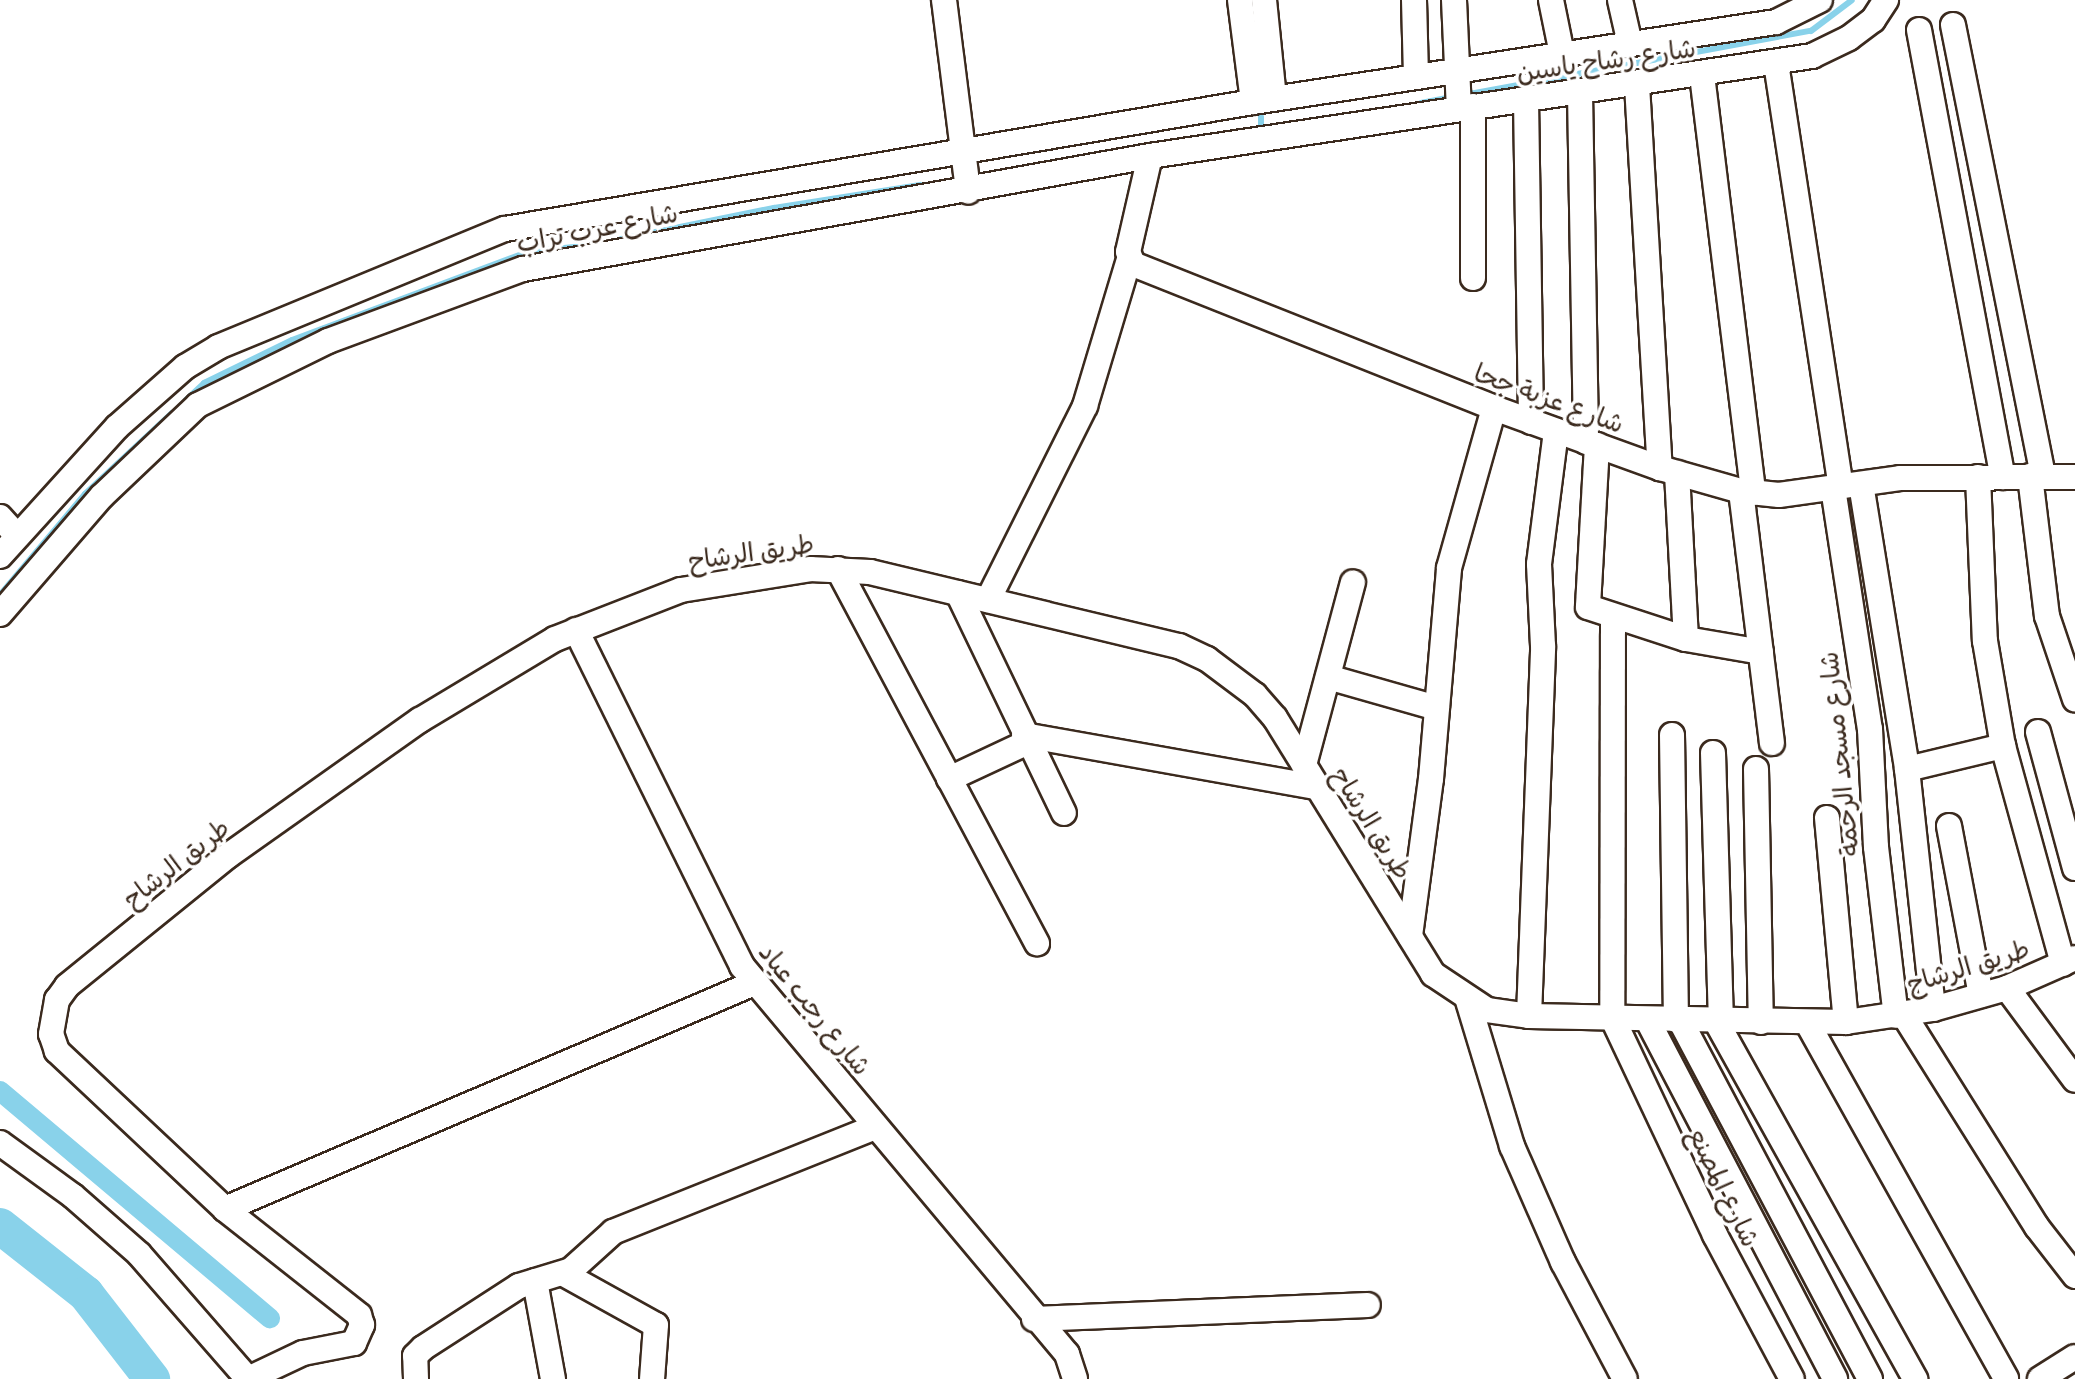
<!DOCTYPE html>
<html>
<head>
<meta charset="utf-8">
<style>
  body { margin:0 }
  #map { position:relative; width:2075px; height:1379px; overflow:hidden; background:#fff; font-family:"Patrick Hand","Playpen Sans Arabic",sans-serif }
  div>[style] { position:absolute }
  .stream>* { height:6px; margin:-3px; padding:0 3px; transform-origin:3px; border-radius:3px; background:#89d2ea }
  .canal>* { height:20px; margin:-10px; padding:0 10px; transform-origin:10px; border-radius:10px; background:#89d2ea }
  .river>* { height:36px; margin:-18px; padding:0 18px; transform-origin:18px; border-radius:18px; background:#89d2ea }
  .roads { filter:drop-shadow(2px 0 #3b2a1e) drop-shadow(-2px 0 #3b2a1e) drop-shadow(0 2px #3b2a1e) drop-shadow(0 -2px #3b2a1e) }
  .minor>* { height:24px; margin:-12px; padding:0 12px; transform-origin:12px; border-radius:12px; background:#fff }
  span { translate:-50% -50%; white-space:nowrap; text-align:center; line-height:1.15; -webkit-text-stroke:7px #fff; paint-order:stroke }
  .street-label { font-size:26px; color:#3b2a1e }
</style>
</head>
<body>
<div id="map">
  <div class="stream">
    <i style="left:1464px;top:95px;width:353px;rotate:-10.5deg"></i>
    <i style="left:1811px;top:31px;width:51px;rotate:-37.1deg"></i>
    <i style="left:1421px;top:103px;width:33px;rotate:-11deg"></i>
    <i style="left:1261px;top:129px;width:12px;rotate:-90deg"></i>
    <i style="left:621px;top:239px;width:156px;rotate:-11.5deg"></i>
    <i style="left:774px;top:208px;width:148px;rotate:-9deg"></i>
    <i style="left:186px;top:400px;width:25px;rotate:-43deg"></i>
    <i style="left:204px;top:383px;width:98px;rotate:-26deg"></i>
    <i style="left:292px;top:340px;width:254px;rotate:-20.5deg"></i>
    <i style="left:530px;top:251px;width:56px;rotate:-5.1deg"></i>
    <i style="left:0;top:595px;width:132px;rotate:-49.9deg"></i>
    <i style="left:85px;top:494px;width:119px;rotate:-43deg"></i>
  </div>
  <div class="canal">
    <i style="left:0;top:1091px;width:353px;rotate:40.1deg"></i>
  </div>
  <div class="river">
    <i style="left:0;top:1226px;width:110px;rotate:38.3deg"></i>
    <i style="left:86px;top:1294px;width:108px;rotate:52.2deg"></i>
  </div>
  <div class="roads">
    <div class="minor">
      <i style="left:944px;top:0;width:193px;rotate:82.8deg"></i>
      <i style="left:1240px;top:0;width:103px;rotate:82.7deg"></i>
      <i style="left:1264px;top:0;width:99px;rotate:84.2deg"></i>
      <i style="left:1414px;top:0;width:77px;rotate:88.5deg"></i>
      <i style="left:1454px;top:0;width:109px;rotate:87.4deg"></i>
      <i style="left:1551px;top:0;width:55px;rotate:78.5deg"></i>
      <i style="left:1620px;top:0;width:45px;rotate:77.2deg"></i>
      <i style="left:1953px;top:25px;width:460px;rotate:78.7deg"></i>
      <i style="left:1919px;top:30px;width:455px;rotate:79.4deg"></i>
      <i style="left:1776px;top:63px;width:428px;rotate:81.3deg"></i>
      <i style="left:1702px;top:75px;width:421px;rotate:83deg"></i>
      <i style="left:1637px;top:85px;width:384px;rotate:86.6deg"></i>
      <i style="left:1580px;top:93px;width:349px;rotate:89deg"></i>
      <i style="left:1526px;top:100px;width:322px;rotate:89.1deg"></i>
      <i style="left:1473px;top:106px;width:172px;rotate:90deg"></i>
      <i style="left:1150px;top:156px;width:98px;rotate:102.9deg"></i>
      <i style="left:1128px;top:252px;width:13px;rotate:67deg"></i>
      <i style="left:1133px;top:264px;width:389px;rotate:21.7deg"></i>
      <i style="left:1494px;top:408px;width:177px;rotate:19.9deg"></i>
      <i style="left:1660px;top:468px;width:84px;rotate:15.9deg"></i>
      <i style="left:1741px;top:491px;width:38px;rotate:6deg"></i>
      <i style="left:1779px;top:495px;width:122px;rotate:-8deg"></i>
      <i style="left:1900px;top:478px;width:175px;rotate:-0.3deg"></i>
      <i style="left:1597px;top:445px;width:162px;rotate:93.2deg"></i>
      <i style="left:1588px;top:607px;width:103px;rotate:18.1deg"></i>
      <i style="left:1686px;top:639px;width:76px;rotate:9.8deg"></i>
      <i style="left:1677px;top:473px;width:166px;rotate:86.9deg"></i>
      <i style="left:2030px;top:476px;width:141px;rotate:83.1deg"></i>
      <i style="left:2047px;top:616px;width:88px;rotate:71.4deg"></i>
      <i style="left:1978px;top:477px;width:164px;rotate:87.6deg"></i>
      <i style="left:1985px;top:641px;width:107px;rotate:80.3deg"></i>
      <i style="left:1861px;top:484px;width:289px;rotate:80.8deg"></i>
      <i style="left:1907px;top:769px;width:241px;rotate:83.8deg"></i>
      <i style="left:1833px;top:488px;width:244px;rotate:81.3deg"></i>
      <i style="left:1870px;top:729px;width:118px;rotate:87.1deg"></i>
      <i style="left:1876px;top:847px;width:170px;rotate:83.3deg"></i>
      <i style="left:1741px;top:491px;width:254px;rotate:83deg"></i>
      <i style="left:0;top:517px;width:25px;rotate:48deg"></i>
      <i style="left:0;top:556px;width:174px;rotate:-47.8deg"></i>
      <i style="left:117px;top:427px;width:91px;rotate:-41.4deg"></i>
      <i style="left:185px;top:367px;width:39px;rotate:-31deg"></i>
      <i style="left:218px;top:347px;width:310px;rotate:-22.4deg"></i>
      <i style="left:505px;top:229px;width:759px;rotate:-9.64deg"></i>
      <i style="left:1253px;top:102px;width:529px;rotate:-8.7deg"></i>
      <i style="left:1776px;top:22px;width:49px;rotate:-26.6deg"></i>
      <i style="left:838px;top:569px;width:424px;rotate:62deg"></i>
      <i style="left:958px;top:593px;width:244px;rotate:64.3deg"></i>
      <i style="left:988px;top:600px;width:217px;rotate:-63.4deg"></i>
      <i style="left:1085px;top:406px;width:153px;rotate:-73.3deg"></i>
      <i style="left:0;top:614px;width:156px;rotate:-49.2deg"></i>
      <i style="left:102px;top:496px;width:132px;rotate:-43.5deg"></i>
      <i style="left:198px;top:405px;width:145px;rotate:-26.2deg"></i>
      <i style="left:328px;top:341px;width:208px;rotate:-20.3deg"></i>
      <i style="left:523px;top:269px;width:637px;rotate:-10.22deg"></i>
      <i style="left:1150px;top:156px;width:670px;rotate:-8.59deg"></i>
      <i style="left:1812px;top:56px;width:41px;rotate:-25.9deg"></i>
      <i style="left:1849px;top:38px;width:30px;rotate:-37deg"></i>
      <i style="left:1873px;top:20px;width:24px;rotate:-57deg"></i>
      <i style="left:1613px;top:617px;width:400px;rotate:90.1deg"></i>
      <i style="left:1612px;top:1017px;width:241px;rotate:64.7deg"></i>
      <i style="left:1715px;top:1235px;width:163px;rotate:61.9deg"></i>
      <i style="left:576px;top:630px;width:375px;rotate:63.7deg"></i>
      <i style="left:742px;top:966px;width:506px;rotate:50.05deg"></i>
      <i style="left:1067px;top:1354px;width:26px;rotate:72deg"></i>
      <i style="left:1328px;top:677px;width:113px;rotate:15.9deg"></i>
      <i style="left:2038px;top:732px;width:141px;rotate:74.8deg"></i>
      <i style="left:1024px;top:735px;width:297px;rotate:10.1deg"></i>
      <i style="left:1672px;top:735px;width:285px;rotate:89.2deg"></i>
      <i style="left:1713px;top:753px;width:269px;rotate:88.3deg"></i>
      <i style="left:1304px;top:765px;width:189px;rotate:-75deg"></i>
      <i style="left:1756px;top:769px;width:253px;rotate:88.9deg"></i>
      <i style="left:1907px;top:769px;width:99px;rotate:-13.5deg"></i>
      <i style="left:2003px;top:746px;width:226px;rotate:74.6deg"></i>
      <i style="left:949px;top:779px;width:87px;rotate:-25.1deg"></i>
      <i style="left:1827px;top:818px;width:205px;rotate:84.7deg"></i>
      <i style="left:1949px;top:826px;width:172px;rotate:79.3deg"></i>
      <i style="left:1410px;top:936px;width:158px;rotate:-82.4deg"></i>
      <i style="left:1431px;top:779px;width:212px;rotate:-85.1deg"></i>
      <i style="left:1449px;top:568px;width:166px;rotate:-74.3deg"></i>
      <i style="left:2007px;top:988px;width:114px;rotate:53.5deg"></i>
      <i style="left:1468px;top:1001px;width:152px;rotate:73.1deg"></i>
      <i style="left:1512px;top:1146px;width:127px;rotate:66.3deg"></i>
      <i style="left:1563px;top:1262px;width:132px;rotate:62.1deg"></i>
      <i style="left:1904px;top:1015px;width:250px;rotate:57.9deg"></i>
      <i style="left:2037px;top:1227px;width:62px;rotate:52.2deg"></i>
      <i style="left:1529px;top:1016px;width:370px;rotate:-87.8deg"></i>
      <i style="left:1543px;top:646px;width:82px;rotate:-92.8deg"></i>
      <i style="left:1539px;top:564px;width:134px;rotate:-82.7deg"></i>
      <i style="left:1647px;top:1019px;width:406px;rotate:62.4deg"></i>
      <i style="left:1680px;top:1020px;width:406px;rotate:62.1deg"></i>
      <i style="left:1716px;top:1021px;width:410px;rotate:60.9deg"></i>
      <i style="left:1808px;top:1024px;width:406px;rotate:60.8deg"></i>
      <i style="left:0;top:1143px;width:90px;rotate:36deg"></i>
      <i style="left:73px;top:1196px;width:88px;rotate:41.3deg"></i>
      <i style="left:139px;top:1254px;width:166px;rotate:48.9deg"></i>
      <i style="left:225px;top:1209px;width:575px;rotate:-23.13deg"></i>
      <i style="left:564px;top:1274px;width:105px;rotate:29deg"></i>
      <i style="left:656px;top:1325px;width:54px;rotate:94.2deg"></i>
      <i style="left:535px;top:1281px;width:100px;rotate:79.6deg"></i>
      <i style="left:1034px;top:1319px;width:334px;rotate:-2.4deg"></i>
      <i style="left:248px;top:1379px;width:61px;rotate:-25.3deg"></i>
      <i style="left:303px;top:1353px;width:52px;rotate:-11.1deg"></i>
      <i style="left:354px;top:1343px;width:20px;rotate:-66deg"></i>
      <i style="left:362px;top:1325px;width:10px;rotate:-107deg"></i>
      <i style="left:359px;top:1315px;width:171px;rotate:-141.7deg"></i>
      <i style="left:225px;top:1209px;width:231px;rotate:-136.8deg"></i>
      <i style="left:57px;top:1051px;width:18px;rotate:-109deg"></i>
      <i style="left:51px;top:1034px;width:35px;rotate:-80deg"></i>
      <i style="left:57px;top:1000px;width:17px;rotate:-54deg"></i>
      <i style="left:67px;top:986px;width:208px;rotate:-39deg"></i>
      <i style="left:229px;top:855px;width:234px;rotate:-35.3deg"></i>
      <i style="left:420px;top:720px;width:157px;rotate:-31deg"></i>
      <i style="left:555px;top:639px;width:135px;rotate:-21.3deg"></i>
      <i style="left:681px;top:590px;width:131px;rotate:-9.2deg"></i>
      <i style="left:810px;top:569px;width:60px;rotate:2.9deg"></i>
      <i style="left:870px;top:572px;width:318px;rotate:13.5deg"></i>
      <i style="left:1179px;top:646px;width:31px;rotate:25deg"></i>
      <i style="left:1207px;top:659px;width:60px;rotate:36.9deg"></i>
      <i style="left:1255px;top:695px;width:30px;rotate:49deg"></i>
      <i style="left:1275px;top:718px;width:301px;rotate:58.3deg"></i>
      <i style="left:1433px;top:974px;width:65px;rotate:33.7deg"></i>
      <i style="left:1487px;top:1010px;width:42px;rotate:8.1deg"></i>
      <i style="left:1529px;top:1016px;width:317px;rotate:1.1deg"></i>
      <i style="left:1846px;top:1022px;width:88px;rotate:-8.5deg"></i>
      <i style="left:1933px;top:1009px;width:77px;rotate:-15.8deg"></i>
      <i style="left:2007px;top:988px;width:74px;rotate:-23.8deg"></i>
      <i style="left:416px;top:1379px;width:23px;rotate:-92deg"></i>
      <i style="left:415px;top:1356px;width:11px;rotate:-45deg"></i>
      <i style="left:423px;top:1348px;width:114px;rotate:-32.9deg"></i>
      <i style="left:519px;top:1286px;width:54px;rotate:-17.1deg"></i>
      <i style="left:571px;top:1270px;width:57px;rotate:-42.1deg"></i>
      <i style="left:613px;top:1232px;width:283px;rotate:-21.8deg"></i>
      <i style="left:2040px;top:1379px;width:41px;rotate:-32.2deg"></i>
    </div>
  </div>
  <div class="street-label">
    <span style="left:1606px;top:60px;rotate:-8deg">شارع رشاح ياسين</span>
    <span style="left:597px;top:228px;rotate:-11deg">شارع عرب تراب</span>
    <span style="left:1549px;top:398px;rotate:20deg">شارع عزبة جحا</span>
    <span style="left:751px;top:552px;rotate:-8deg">طريق الرشاح</span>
    <span style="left:1839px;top:754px;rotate:-96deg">شارع مسجد الرحمة</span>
    <span style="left:1372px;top:823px;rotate:58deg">طريق الرشاح</span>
    <span style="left:176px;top:863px;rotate:-38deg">طريق الرشاح</span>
    <span style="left:1968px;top:966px;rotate:-17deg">طريق الرشاح</span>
    <span style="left:815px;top:1009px;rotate:51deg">شارع رجب عياد</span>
    <span style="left:1724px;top:1187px;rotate:64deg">شارع المصنع</span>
  </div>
</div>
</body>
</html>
